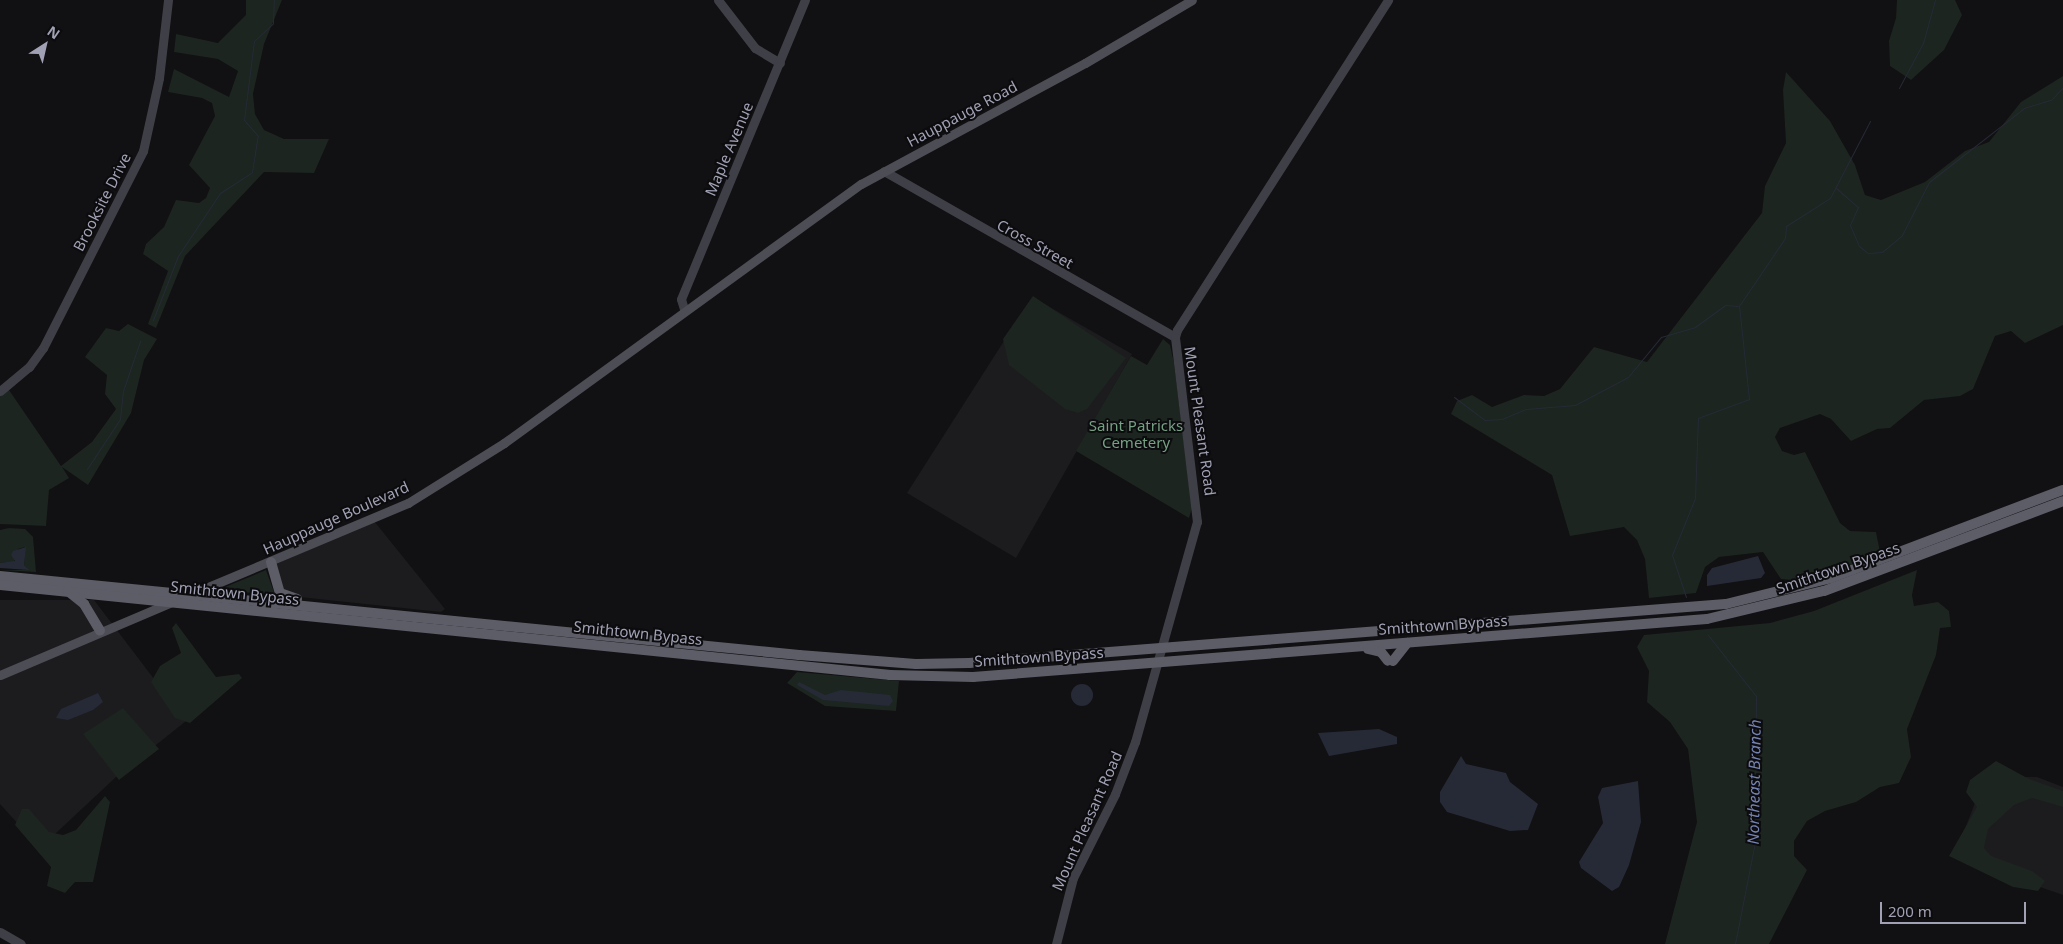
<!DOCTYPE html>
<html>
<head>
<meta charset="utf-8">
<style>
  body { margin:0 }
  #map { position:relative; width:2063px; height:944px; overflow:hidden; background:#111012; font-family:"Noto Sans",sans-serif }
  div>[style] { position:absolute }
  .built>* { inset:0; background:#1c1c1f }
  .green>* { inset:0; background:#1c251f }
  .water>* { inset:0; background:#262a36 }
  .round { border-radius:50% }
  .stream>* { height:1px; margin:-0.5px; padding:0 0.5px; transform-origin:0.5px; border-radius:0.5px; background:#262a36 }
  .secondary>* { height:9px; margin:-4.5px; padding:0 4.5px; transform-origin:4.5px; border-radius:4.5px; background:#3f3f47 }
  .primary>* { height:9px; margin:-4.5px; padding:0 4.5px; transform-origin:4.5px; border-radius:4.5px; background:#4d4d56 }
  .highway>* { height:10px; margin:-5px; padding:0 5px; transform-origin:5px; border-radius:5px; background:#5d5d68 }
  span { translate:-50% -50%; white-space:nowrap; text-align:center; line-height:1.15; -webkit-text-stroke:4px #0c0b0d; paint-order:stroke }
  .street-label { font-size:15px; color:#a0a1b4 }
  .park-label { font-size:15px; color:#75a084 }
  .water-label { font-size:16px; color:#7483b2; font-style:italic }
  .north { position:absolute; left:20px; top:20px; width:50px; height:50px; -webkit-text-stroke:4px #0c0b0d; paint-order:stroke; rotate:35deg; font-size:14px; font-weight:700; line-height:20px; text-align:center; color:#a0a1b4 }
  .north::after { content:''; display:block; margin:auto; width:18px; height:22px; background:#a0a1b4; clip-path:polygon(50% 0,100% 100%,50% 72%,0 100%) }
  .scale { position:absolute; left:1880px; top:902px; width:146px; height:22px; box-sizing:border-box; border:2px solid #a0a1b4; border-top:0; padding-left:6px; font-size:15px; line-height:18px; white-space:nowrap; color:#a0a1b4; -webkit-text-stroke:4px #0c0b0d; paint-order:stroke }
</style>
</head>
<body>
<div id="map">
  <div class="built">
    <i style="clip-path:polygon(1032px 297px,1132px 354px,1016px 558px,907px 493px)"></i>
    <i style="clip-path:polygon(374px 521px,445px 609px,441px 612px,290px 596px,281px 590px,274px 565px)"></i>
    <i style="clip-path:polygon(0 600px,94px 600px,186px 721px,116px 777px,40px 848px,0 804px)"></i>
    <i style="clip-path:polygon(1999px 777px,2037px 777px,2063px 787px,2063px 895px,1954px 857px,1980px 790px)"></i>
  </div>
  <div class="green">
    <i style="clip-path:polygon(246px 0,282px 0,264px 44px,253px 94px,255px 114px,264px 130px,284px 139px,329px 139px,314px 173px,264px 172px,185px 256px,156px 328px,148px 324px,168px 271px,143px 254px,146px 244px,164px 227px,176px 200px,199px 203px,206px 198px,210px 188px,189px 165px,215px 116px,212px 103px,202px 98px,168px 92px,174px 69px,229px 97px,238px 71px,218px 59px,174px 52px,176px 34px,218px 43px,246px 15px)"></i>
    <i style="clip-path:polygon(1897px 0,1955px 0,1962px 15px,1944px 50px,1911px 80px,1890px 66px,1889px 41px,1896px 18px)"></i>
    <i style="clip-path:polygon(1786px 72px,1830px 121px,1855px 165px,1865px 195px,1881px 200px,1925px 182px,1965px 151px,1989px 142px,2021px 102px,2063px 76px,2063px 325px,2025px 343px,2011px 331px,1995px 336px,1973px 389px,1960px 396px,1924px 400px,1890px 428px,1877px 429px,1851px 441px,1831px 419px,1820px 414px,1780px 428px,1775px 437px,1782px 451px,1794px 455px,1805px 452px,1840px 523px,1850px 531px,1876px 532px,1880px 552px,1855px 564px,1792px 580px,1781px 579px,1763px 552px,1719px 557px,1705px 567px,1696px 593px,1649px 598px,1645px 559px,1637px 540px,1624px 527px,1570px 536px,1552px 475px,1451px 414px,1457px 401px,1472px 395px,1492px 407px,1524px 395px,1544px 396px,1560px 389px,1594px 347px,1647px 362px,1762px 213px,1765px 186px,1786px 143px,1783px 90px)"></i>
    <i style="clip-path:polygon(1033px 296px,1126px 358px,1087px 409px,1078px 413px,1065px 409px,1009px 365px,1003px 339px)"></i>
    <i style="clip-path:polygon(128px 324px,157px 339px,144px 360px,131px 413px,88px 485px,62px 467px,69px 478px,49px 490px,46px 526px,0 524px,0 395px,9px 390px,61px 466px,92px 442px,116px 409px,105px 394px,107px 375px,85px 357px,106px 328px,119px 331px)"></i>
    <i style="clip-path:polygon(1163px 339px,1170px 345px,1174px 363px,1192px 508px,1189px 518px,1076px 451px,1131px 356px,1147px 365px)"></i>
    <i style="clip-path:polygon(9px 528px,25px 529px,33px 537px,36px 572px,0 570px,28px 570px,24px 565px,25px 547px,18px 549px,14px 562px,0 563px,0 530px)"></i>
    <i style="clip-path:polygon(266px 570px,275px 595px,218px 590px)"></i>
    <i style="clip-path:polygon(1917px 570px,1912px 595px,1914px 606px,1938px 602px,1949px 611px,1951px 627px,1940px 628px,1936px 655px,1907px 729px,1911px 757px,1899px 783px,1880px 787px,1856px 802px,1825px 811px,1807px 821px,1794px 841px,1794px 856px,1807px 870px,1769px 944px,1665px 944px,1697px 822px,1688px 749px,1670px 722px,1647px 702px,1649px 671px,1637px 647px,1644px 635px,1770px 623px,1814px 611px)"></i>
    <i style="clip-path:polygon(176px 623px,216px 677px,239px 674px,242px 678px,190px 723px,175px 718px,151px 682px,160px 666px,181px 653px,172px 628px)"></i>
    <i style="clip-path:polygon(797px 672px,899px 681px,896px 711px,825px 706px,787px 683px)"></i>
    <i style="clip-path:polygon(123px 708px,159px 749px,119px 780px,83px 734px)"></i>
    <i style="clip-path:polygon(1996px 761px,2029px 779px,2063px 791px,2063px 807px,2032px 798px,2014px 805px,1988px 829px,1984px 848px,1991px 856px,2032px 871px,2045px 881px,2038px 891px,2013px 887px,1949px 856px,1977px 807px,1966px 792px,1970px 780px)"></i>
    <i style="clip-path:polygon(105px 796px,110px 802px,93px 882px,75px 882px,65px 893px,47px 886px,51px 867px,15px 825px,22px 809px,29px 809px,49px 832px,63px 835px,76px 830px)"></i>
  </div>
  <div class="water">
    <i style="clip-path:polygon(26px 547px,24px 565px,29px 570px,0 568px,0 563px,15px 561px,11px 555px,13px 551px)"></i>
    <i style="clip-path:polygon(1758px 556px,1765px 573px,1761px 578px,1707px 586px,1707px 575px,1712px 568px)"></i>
    <i style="clip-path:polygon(799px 682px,825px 695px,841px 690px,890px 695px,893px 701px,889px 706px,823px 700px,797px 685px)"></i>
    <i class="round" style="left:1071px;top:684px;width:22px;height:22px"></i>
    <i style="clip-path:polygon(98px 693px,103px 702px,93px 710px,68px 720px,56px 718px,61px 709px)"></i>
    <i style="clip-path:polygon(1379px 729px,1397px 737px,1397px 744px,1329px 756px,1318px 733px)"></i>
    <i style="clip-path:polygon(1461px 756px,1466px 764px,1506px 773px,1510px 782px,1538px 804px,1528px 830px,1510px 831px,1447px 812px,1440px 802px,1440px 792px)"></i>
    <i style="clip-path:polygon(1638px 781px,1641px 822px,1629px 865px,1619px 887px,1612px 891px,1581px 868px,1579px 862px,1603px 823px,1598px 797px,1602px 788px)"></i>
  </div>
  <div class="stream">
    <i style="left:1899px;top:88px;width:51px;rotate:-61.9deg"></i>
    <i style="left:1923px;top:43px;width:45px;rotate:-74.4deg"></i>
    <i style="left:1836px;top:188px;width:29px;rotate:41deg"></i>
    <i style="left:1858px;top:207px;width:20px;rotate:114deg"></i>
    <i style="left:1850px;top:225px;width:23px;rotate:67deg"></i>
    <i style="left:1859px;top:246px;width:11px;rotate:38deg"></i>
    <i style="left:1868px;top:253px;width:14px;rotate:-4deg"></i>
    <i style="left:1882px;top:252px;width:26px;rotate:-40deg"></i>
    <i style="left:1902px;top:235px;width:59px;rotate:-63deg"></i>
    <i style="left:1929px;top:182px;width:120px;rotate:-37.9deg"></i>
    <i style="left:2024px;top:108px;width:28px;rotate:-17deg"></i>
    <i style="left:2051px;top:100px;width:18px;rotate:-47deg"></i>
    <i style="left:153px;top:320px;width:69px;rotate:-68.7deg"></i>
    <i style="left:178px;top:256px;width:76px;rotate:-56.3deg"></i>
    <i style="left:220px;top:193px;width:38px;rotate:-33deg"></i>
    <i style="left:252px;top:172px;width:36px;rotate:-81deg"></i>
    <i style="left:258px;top:136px;width:21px;rotate:-131deg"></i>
    <i style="left:244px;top:120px;width:80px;rotate:-82.8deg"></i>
    <i style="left:254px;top:41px;width:26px;rotate:-43deg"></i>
    <i style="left:273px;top:23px;width:23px;rotate:-88deg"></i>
    <i style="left:1454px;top:397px;width:39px;rotate:37deg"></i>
    <i style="left:1485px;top:420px;width:17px;rotate:-3deg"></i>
    <i style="left:1502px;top:419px;width:26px;rotate:-23deg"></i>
    <i style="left:1526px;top:409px;width:49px;rotate:-4.7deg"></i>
    <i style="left:1575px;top:405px;width:60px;rotate:-27.8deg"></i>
    <i style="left:1628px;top:377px;width:52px;rotate:-50.5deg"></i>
    <i style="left:1661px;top:337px;width:35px;rotate:-16deg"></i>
    <i style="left:1695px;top:327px;width:37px;rotate:-36deg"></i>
    <i style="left:1725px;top:305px;width:13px;rotate:4deg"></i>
    <i style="left:87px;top:469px;width:60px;rotate:-56.6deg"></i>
    <i style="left:120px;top:419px;width:28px;rotate:-84deg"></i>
    <i style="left:123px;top:391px;width:53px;rotate:-71.2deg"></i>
    <i style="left:1686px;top:597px;width:44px;rotate:-108.4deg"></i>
    <i style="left:1672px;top:555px;width:61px;rotate:-68deg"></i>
    <i style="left:1695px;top:498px;width:80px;rotate:-87.9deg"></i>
    <i style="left:1698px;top:418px;width:54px;rotate:-20.4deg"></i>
    <i style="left:1749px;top:399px;width:94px;rotate:-96.1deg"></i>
    <i style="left:1739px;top:306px;width:82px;rotate:-55.9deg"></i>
    <i style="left:1785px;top:238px;width:12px;rotate:-85deg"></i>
    <i style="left:1786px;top:226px;width:52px;rotate:-32.5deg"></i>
    <i style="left:1830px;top:198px;width:87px;rotate:-62.5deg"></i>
    <i style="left:1708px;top:635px;width:78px;rotate:51.8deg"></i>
    <i style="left:1756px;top:696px;width:146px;rotate:90.4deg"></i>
    <i style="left:1755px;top:842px;width:104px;rotate:101.1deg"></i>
  </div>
  <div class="secondary">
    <i style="left:718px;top:0;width:61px;rotate:52.4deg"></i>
    <i style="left:755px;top:48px;width:29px;rotate:31deg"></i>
    <i style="left:884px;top:171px;width:335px;rotate:29.7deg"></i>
    <i style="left:684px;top:309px;width:10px;rotate:-107deg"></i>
    <i style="left:681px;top:299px;width:324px;rotate:-67.5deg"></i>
    <i style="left:0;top:391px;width:38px;rotate:-40deg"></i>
    <i style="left:29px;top:367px;width:24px;rotate:-54deg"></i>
    <i style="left:43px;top:348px;width:221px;rotate:-63.1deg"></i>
    <i style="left:143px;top:151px;width:75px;rotate:-77.6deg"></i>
    <i style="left:159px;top:78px;width:79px;rotate:-83.4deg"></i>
    <i style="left:0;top:932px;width:24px;rotate:30deg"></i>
    <i style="left:1056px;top:944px;width:68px;rotate:-75.6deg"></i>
    <i style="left:1073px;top:878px;width:94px;rotate:-63.4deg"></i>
    <i style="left:1115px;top:794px;width:56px;rotate:-69deg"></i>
    <i style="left:1135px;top:742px;width:229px;rotate:-74.3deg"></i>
    <i style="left:1197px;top:522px;width:186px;rotate:-96.8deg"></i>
    <i style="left:1175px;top:337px;width:7px;rotate:-74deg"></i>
    <i style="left:1177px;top:330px;width:392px;rotate:-57.4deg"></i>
  </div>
  <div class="primary">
    <i style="left:189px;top:595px;width:238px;rotate:-22.8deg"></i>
    <i style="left:408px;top:503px;width:113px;rotate:-32deg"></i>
    <i style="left:504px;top:443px;width:441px;rotate:-36deg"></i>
    <i style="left:861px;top:184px;width:255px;rotate:-28.4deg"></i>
    <i style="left:1085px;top:63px;width:124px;rotate:-30.5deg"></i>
    <i style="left:0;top:675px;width:187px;rotate:-23deg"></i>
  </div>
  <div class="highway">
    <i style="left:271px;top:562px;width:32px;rotate:74deg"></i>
    <i style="left:280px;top:593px;width:18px;rotate:19deg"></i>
    <i style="left:0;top:576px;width:803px;rotate:5.65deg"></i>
    <i style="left:799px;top:655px;width:117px;rotate:4.4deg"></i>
    <i style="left:916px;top:664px;width:53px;rotate:-1.1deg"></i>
    <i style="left:969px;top:663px;width:759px;rotate:-4.46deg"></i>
    <i style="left:1726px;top:604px;width:108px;rotate:-13.9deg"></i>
    <i style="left:1831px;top:578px;width:248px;rotate:-20.8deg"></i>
    <i style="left:0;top:585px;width:895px;rotate:5.77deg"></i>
    <i style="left:890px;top:675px;width:83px;rotate:1.4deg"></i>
    <i style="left:973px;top:677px;width:736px;rotate:-4.52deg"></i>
    <i style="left:1707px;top:619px;width:120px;rotate:-13.5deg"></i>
    <i style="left:1824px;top:591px;width:255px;rotate:-20.6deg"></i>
    <i style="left:68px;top:591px;width:21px;rotate:39deg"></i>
    <i style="left:84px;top:604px;width:31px;rotate:59deg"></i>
    <i style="left:1368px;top:649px;width:13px;rotate:13deg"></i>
    <i style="left:1381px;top:652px;width:11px;rotate:52deg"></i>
    <i style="left:1393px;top:661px;width:23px;rotate:-52deg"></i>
  </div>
  <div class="street-label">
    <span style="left:962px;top:114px;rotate:-28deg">Hauppauge Road</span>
    <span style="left:729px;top:149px;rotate:-67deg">Maple Avenue</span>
    <span style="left:102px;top:202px;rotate:-63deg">Brooksite Drive</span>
    <span style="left:1035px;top:244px;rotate:29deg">Cross Street</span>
    <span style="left:1200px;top:421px;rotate:82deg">Mount Pleasant Road</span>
    <span style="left:336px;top:518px;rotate:-24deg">Hauppauge Boulevard</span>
    <span style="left:1838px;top:568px;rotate:-19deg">Smithtown Bypass</span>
    <span style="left:235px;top:593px;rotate:6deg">Smithtown Bypass</span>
    <span style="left:1443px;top:625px;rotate:-4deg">Smithtown Bypass</span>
    <span style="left:638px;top:633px;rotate:6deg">Smithtown Bypass</span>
    <span style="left:1039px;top:657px;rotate:-4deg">Smithtown Bypass</span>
    <span style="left:1087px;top:821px;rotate:-66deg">Mount Pleasant Road</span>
  </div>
  <div class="park-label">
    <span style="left:1136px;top:434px">Saint Patricks<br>Cemetery</span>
  </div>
  <div class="water-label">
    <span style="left:1754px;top:782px;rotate:-89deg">Northeast Branch</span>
  </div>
  <div class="north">N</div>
  <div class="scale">200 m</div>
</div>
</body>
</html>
